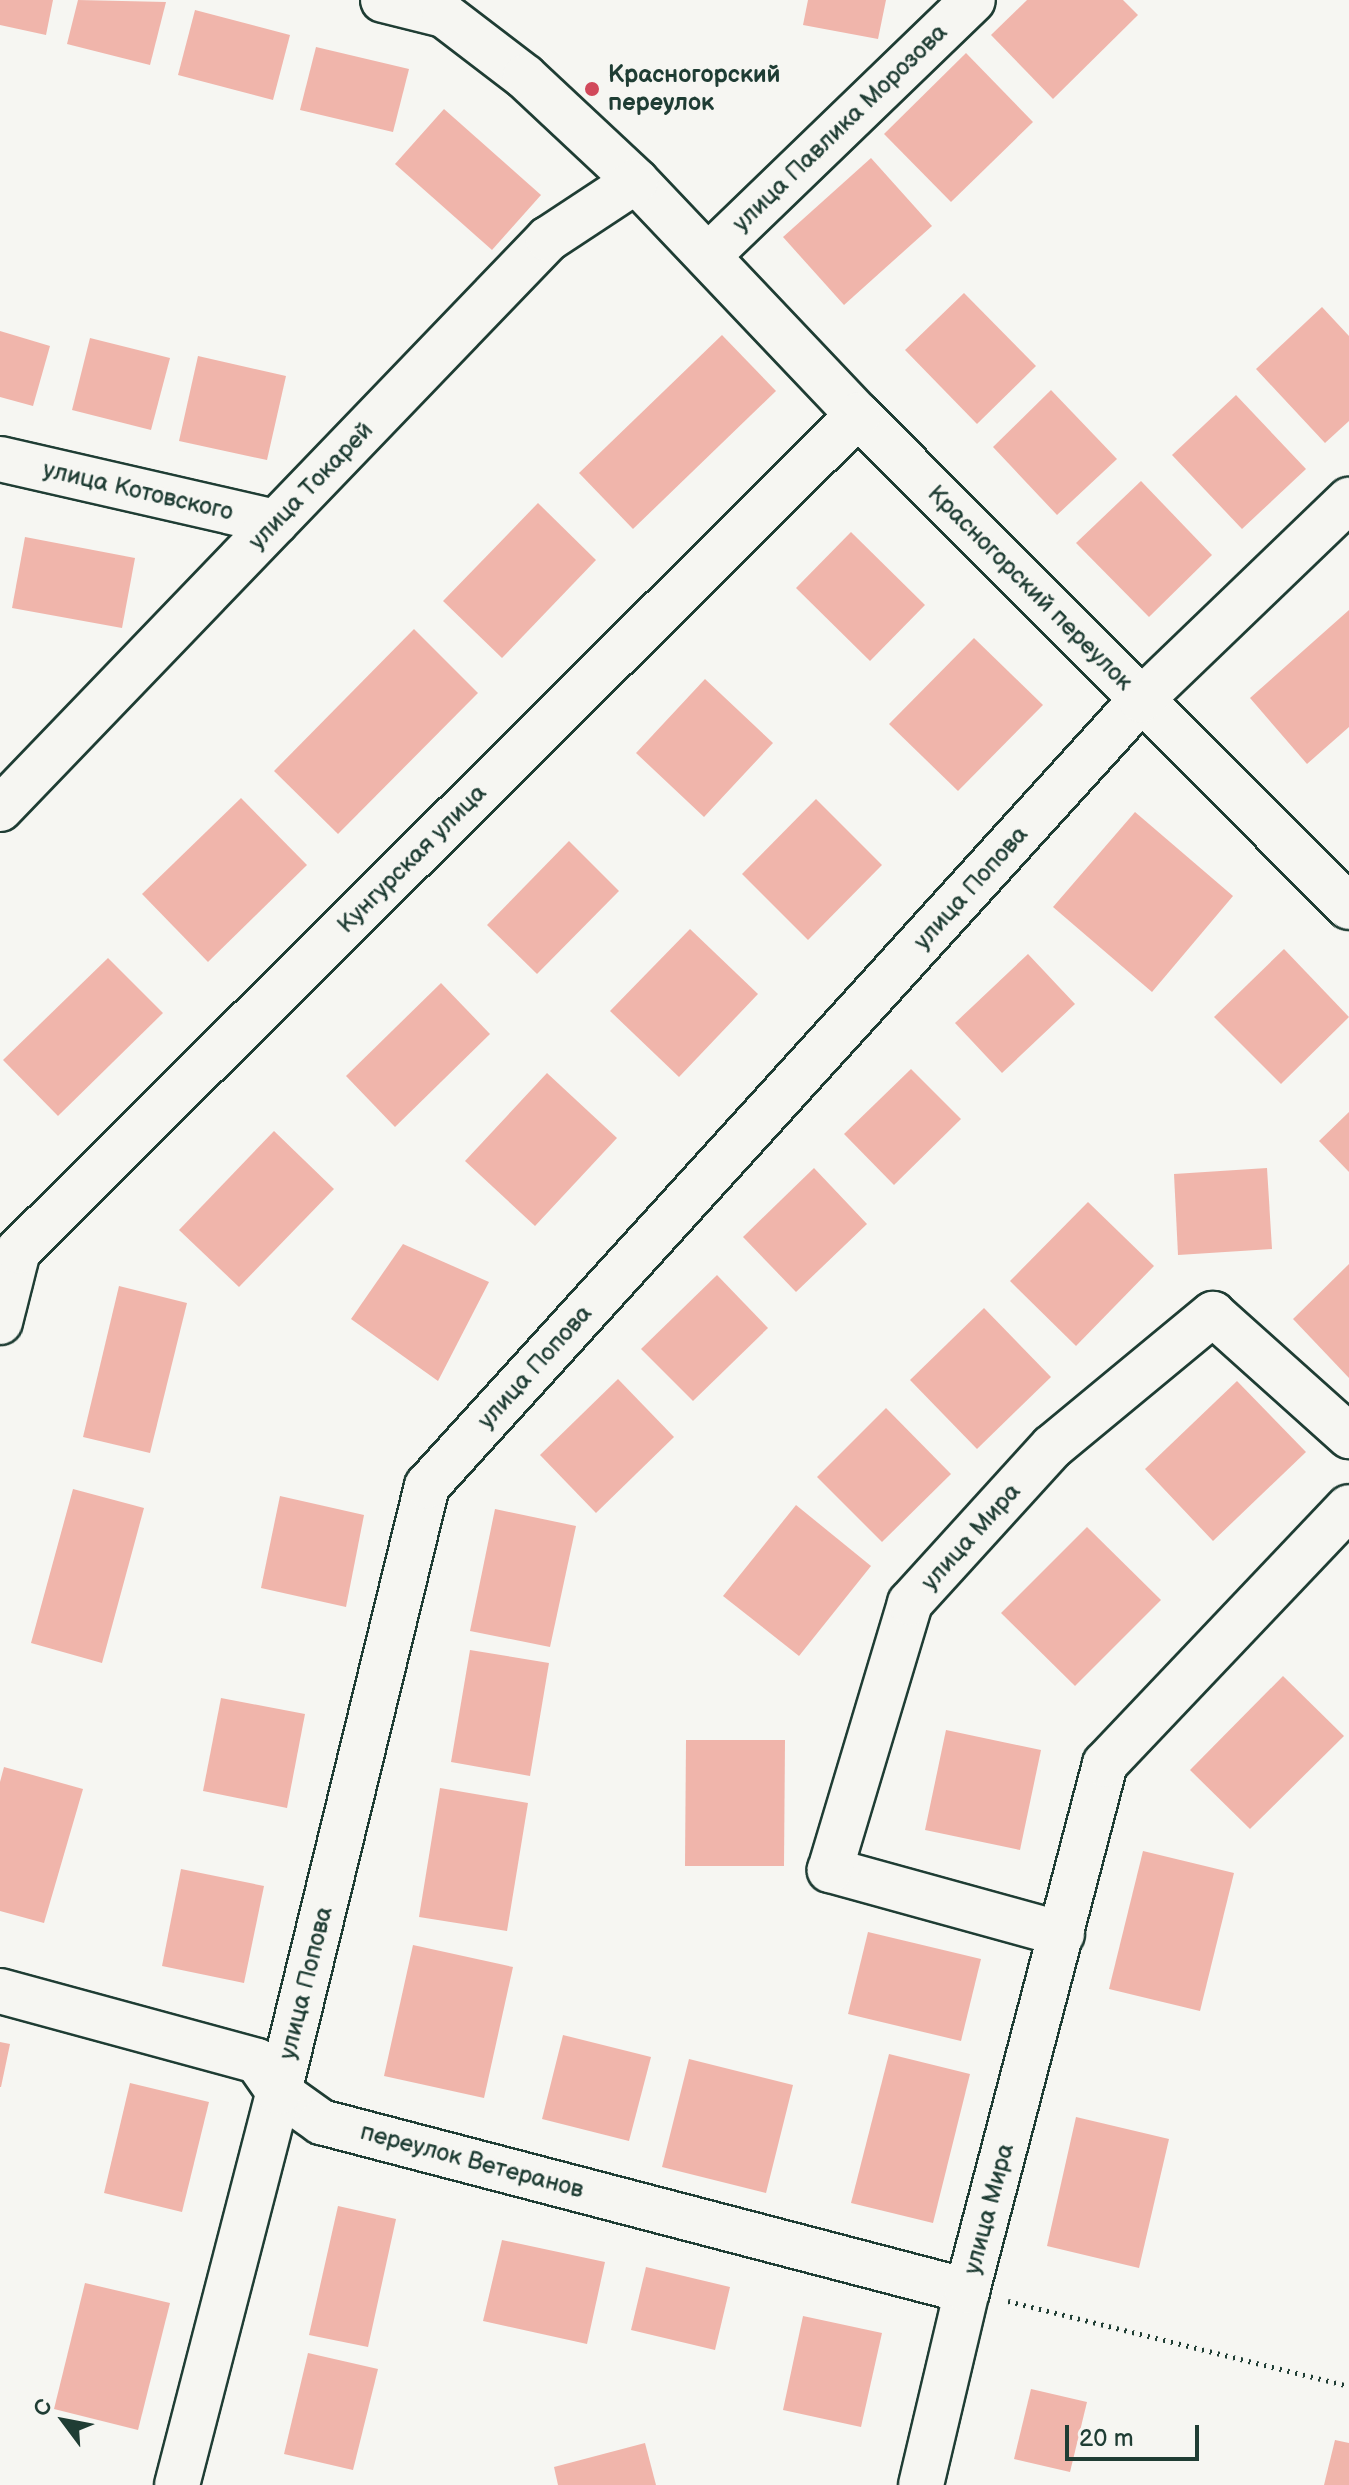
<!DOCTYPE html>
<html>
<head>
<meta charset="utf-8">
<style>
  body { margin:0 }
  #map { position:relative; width:1349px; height:2485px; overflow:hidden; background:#f6f6f2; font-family:"Balsamiq Sans",sans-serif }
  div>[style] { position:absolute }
  .building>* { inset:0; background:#f0b5ab }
  .path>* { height:5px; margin-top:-2.5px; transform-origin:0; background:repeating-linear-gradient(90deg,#1f3d34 0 2px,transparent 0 8px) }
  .roads { filter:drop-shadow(2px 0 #1f3d34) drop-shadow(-2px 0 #1f3d34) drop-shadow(0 2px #1f3d34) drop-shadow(0 -2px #1f3d34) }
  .minor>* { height:44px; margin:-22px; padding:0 22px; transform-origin:22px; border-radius:22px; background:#f6f6f2 }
  .dots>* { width:22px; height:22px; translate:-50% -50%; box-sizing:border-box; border:4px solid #f6f6f2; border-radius:50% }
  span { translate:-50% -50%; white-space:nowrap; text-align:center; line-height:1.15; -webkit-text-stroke:6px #f6f6f2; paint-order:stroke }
  .poi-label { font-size:24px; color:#1f3d34; font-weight:700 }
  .left { translate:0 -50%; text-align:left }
  .street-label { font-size:24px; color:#1f3d34 }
  .north { position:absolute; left:24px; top:2381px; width:80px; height:80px; -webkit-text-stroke:6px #f6f6f2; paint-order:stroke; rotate:302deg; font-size:22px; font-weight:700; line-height:32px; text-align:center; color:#1f3d34 }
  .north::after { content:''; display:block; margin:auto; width:28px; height:36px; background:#1f3d34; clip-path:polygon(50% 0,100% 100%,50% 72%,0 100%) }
  .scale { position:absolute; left:1065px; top:2425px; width:134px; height:36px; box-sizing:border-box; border:4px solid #1f3d34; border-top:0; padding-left:10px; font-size:24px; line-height:28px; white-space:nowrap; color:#1f3d34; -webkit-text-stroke:6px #f6f6f2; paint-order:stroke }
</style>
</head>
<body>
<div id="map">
  <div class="building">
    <i style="clip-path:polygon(0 0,53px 0,46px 35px,0 25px)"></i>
    <i style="clip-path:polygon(78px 0,166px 2px,150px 65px,67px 44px)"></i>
    <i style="clip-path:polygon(808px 0,886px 0,878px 39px,803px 25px)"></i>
    <i style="clip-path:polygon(1027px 0,1123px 0,1138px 15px,1053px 99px,991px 35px)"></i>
    <i style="clip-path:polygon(195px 10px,290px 35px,273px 100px,178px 75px)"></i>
    <i style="clip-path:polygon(316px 47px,409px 69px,393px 132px,300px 110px)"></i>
    <i style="clip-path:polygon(966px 53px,1033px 122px,951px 202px,884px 134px)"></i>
    <i style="clip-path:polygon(444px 109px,541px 195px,492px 250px,395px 164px)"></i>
    <i style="clip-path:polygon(871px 158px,932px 226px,844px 305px,783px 237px)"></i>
    <i style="clip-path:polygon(964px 293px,1036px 366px,977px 424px,905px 350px)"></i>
    <i style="clip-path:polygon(1322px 307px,1349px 336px,1349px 421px,1325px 443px,1256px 369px)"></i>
    <i style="clip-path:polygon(0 331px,50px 346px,33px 406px,0 397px)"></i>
    <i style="clip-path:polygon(722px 335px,776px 391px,633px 529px,579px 473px)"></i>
    <i style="clip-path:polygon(90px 338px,170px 358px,151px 430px,72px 410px)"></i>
    <i style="clip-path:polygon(198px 356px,286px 376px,267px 460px,179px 441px)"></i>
    <i style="clip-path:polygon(1051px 390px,1117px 459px,1057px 515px,993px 447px)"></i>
    <i style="clip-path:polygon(1236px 395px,1306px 469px,1242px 529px,1172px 455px)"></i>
    <i style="clip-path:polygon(1141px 481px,1212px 555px,1149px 617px,1076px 543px)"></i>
    <i style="clip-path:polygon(538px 503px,596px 560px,502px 658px,443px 601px)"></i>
    <i style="clip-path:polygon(851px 532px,925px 605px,870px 661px,796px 588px)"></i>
    <i style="clip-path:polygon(25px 537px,135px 558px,122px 628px,12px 608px)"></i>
    <i style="clip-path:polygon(1349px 610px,1349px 727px,1307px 764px,1250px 698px)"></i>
    <i style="clip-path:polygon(414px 629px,478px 693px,338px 834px,274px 771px)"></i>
    <i style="clip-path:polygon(974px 638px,1043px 705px,958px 791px,889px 724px)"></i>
    <i style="clip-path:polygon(705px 679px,773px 743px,704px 817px,636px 753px)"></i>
    <i style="clip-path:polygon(241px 798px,307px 865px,208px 962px,142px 894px)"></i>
    <i style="clip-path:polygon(816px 799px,882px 865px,808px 940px,742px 874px)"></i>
    <i style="clip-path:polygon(1135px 812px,1233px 896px,1152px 992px,1053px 907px)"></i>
    <i style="clip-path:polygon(569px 841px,619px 891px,537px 974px,487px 925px)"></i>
    <i style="clip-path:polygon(690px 929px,758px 994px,679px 1077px,610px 1011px)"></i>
    <i style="clip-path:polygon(1284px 949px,1349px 1017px,1281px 1084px,1214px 1017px)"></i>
    <i style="clip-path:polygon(1028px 954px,1075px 1004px,1002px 1073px,955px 1023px)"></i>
    <i style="clip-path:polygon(108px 958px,163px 1013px,58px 1116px,3px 1060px)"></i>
    <i style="clip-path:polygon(441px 983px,490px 1034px,395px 1127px,346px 1076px)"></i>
    <i style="clip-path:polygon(911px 1069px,961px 1119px,894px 1185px,844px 1134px)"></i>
    <i style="clip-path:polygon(547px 1073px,617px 1138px,535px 1226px,465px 1161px)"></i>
    <i style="clip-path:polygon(1349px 1112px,1349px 1172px,1319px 1141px)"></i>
    <i style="clip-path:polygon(274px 1131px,334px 1189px,239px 1287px,179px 1230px)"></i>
    <i style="clip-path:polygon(814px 1168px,867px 1224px,796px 1292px,743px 1237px)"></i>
    <i style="clip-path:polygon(1267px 1168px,1272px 1249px,1178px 1255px,1174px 1174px)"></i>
    <i style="clip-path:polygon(1088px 1202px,1154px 1266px,1076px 1346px,1010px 1281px)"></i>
    <i style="clip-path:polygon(403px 1244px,489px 1282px,438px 1381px,351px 1319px)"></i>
    <i style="clip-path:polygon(1349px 1264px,1349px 1378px,1293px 1319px)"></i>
    <i style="clip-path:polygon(717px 1275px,768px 1328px,693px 1401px,641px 1349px)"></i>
    <i style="clip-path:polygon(119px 1286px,187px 1303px,150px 1453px,83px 1437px)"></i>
    <i style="clip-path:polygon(984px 1308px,1051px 1377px,977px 1449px,910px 1380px)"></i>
    <i style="clip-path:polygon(618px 1379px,674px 1437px,596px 1513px,540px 1455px)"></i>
    <i style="clip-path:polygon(1237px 1381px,1306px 1452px,1213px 1541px,1145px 1469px)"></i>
    <i style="clip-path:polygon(886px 1408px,951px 1474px,882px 1542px,817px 1477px)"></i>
    <i style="clip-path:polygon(73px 1489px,144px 1508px,102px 1663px,31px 1643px)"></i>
    <i style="clip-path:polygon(280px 1496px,364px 1515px,346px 1607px,261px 1588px)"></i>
    <i style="clip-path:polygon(796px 1505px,871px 1566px,799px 1656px,723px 1596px)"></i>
    <i style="clip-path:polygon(495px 1509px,576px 1526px,550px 1647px,470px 1631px)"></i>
    <i style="clip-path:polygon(1087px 1527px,1161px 1600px,1075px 1686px,1001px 1613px)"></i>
    <i style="clip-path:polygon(470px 1650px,549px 1663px,530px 1776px,451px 1762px)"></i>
    <i style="clip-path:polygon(1283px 1676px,1344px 1736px,1250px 1829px,1190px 1770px)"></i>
    <i style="clip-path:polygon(221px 1698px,305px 1714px,287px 1808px,203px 1791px)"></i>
    <i style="clip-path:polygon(946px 1730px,1041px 1750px,1020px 1850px,925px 1830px)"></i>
    <i style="clip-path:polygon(686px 1740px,785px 1740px,784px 1866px,685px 1866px)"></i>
    <i style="clip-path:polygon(4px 1767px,83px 1789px,44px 1923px,0 1911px,0 1782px)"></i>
    <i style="clip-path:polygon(440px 1788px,528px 1803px,507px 1931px,419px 1917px)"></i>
    <i style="clip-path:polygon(1143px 1851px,1234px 1873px,1200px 2011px,1109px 1989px)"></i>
    <i style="clip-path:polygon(181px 1869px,264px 1886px,244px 1983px,162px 1966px)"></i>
    <i style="clip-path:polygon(868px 1932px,981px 1959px,961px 2041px,848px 2014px)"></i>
    <i style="clip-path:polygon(413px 1945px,513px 1967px,484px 2098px,384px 2076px)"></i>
    <i style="clip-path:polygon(563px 2035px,651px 2057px,629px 2141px,542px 2119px)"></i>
    <i style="clip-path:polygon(0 2042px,10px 2044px,1px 2087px,0 2087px)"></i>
    <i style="clip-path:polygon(889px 2054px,970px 2074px,933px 2223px,851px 2203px)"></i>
    <i style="clip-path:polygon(689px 2059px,793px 2085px,766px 2193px,662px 2167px)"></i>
    <i style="clip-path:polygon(130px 2083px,209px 2102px,182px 2212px,104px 2193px)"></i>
    <i style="clip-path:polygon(1076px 2117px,1169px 2139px,1139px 2268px,1047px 2246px)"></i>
    <i style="clip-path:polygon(338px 2206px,396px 2219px,368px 2347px,309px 2335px)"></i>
    <i style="clip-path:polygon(502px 2240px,605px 2262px,587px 2344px,483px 2321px)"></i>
    <i style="clip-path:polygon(646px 2267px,730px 2287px,715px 2350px,631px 2330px)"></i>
    <i style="clip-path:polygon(85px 2283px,170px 2303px,138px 2430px,54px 2409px)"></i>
    <i style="clip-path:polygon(803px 2316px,882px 2333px,861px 2427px,783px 2410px)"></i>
    <i style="clip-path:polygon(308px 2353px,378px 2369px,353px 2470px,284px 2454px)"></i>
    <i style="clip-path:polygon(1031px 2389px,1087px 2402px,1070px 2472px,1014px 2459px)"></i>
    <i style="clip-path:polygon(1335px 2440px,1349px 2443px,1349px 2485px,1324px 2485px)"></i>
    <i style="clip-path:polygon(645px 2443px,656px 2485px,558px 2485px,554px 2467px)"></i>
  </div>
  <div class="path">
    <i style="left:1008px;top:2301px;width:351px;rotate:14deg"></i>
  </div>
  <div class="roads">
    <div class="minor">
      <i style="left:383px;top:0;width:63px;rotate:13.8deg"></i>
      <i style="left:444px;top:15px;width:102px;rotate:37.4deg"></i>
      <i style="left:525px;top:77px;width:152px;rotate:43.1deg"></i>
      <i style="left:636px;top:181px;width:323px;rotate:46.5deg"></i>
      <i style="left:858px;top:415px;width:695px;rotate:45.06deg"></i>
      <i style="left:708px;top:256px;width:368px;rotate:-44deg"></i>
      <i style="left:0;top:459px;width:283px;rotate:12.9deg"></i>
      <i style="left:0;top:809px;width:791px;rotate:-46.13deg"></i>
      <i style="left:548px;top:239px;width:105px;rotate:-33.4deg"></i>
      <i style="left:0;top:1322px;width:73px;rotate:-75.8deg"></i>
      <i style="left:18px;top:1251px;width:1185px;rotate:-44.86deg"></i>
      <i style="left:1062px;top:1934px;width:241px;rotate:-164.6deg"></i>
      <i style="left:830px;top:1870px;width:279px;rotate:-73.3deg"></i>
      <i style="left:910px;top:1603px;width:211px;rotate:-47.7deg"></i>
      <i style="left:1052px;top:1447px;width:209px;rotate:-39.6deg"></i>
      <i style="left:1213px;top:1314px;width:183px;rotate:41.9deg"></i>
      <i style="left:0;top:1991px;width:266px;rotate:15.2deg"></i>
      <i style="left:257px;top:2061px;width:38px;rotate:55deg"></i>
      <i style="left:279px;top:2092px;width:52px;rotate:35.5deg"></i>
      <i style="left:321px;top:2122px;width:668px;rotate:14.66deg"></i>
      <i style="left:177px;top:2485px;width:406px;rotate:-75.5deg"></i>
      <i style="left:279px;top:2092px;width:624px;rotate:-76.28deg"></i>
      <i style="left:427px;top:1486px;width:1062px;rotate:-47.75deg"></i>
      <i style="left:1141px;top:700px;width:289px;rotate:-43.9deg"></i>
      <i style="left:921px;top:2485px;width:199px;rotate:-76.7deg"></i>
      <i style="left:967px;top:2291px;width:545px;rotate:-75.33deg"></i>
      <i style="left:1105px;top:1764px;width:354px;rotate:-46.5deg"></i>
    </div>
  </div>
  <div class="dots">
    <i style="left:592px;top:89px;background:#d1495b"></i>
  </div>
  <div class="poi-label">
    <span class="left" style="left:608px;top:89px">Красногорский<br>переулок</span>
  </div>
  <div class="street-label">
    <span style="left:840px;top:128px;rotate:-44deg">улица Павлика Морозова</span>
    <span style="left:311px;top:486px;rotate:-46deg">улица Токарей</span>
    <span style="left:138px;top:491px;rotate:13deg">улица Котовского</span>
    <span style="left:1030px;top:588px;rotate:45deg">Красногорский переулок</span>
    <span style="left:412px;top:859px;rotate:-45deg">Кунгурская улица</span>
    <span style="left:971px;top:888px;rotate:-48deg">улица Попова</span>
    <span style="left:535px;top:1367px;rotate:-48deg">улица Попова</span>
    <span style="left:971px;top:1537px;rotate:-48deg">улица Мира</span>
    <span style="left:306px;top:1983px;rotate:-76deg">улица Попова</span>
    <span style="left:472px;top:2161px;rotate:15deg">переулок Ветеранов</span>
    <span style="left:989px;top:2209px;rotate:-75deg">улица Мира</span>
  </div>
  <div class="north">С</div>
  <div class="scale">20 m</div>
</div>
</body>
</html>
